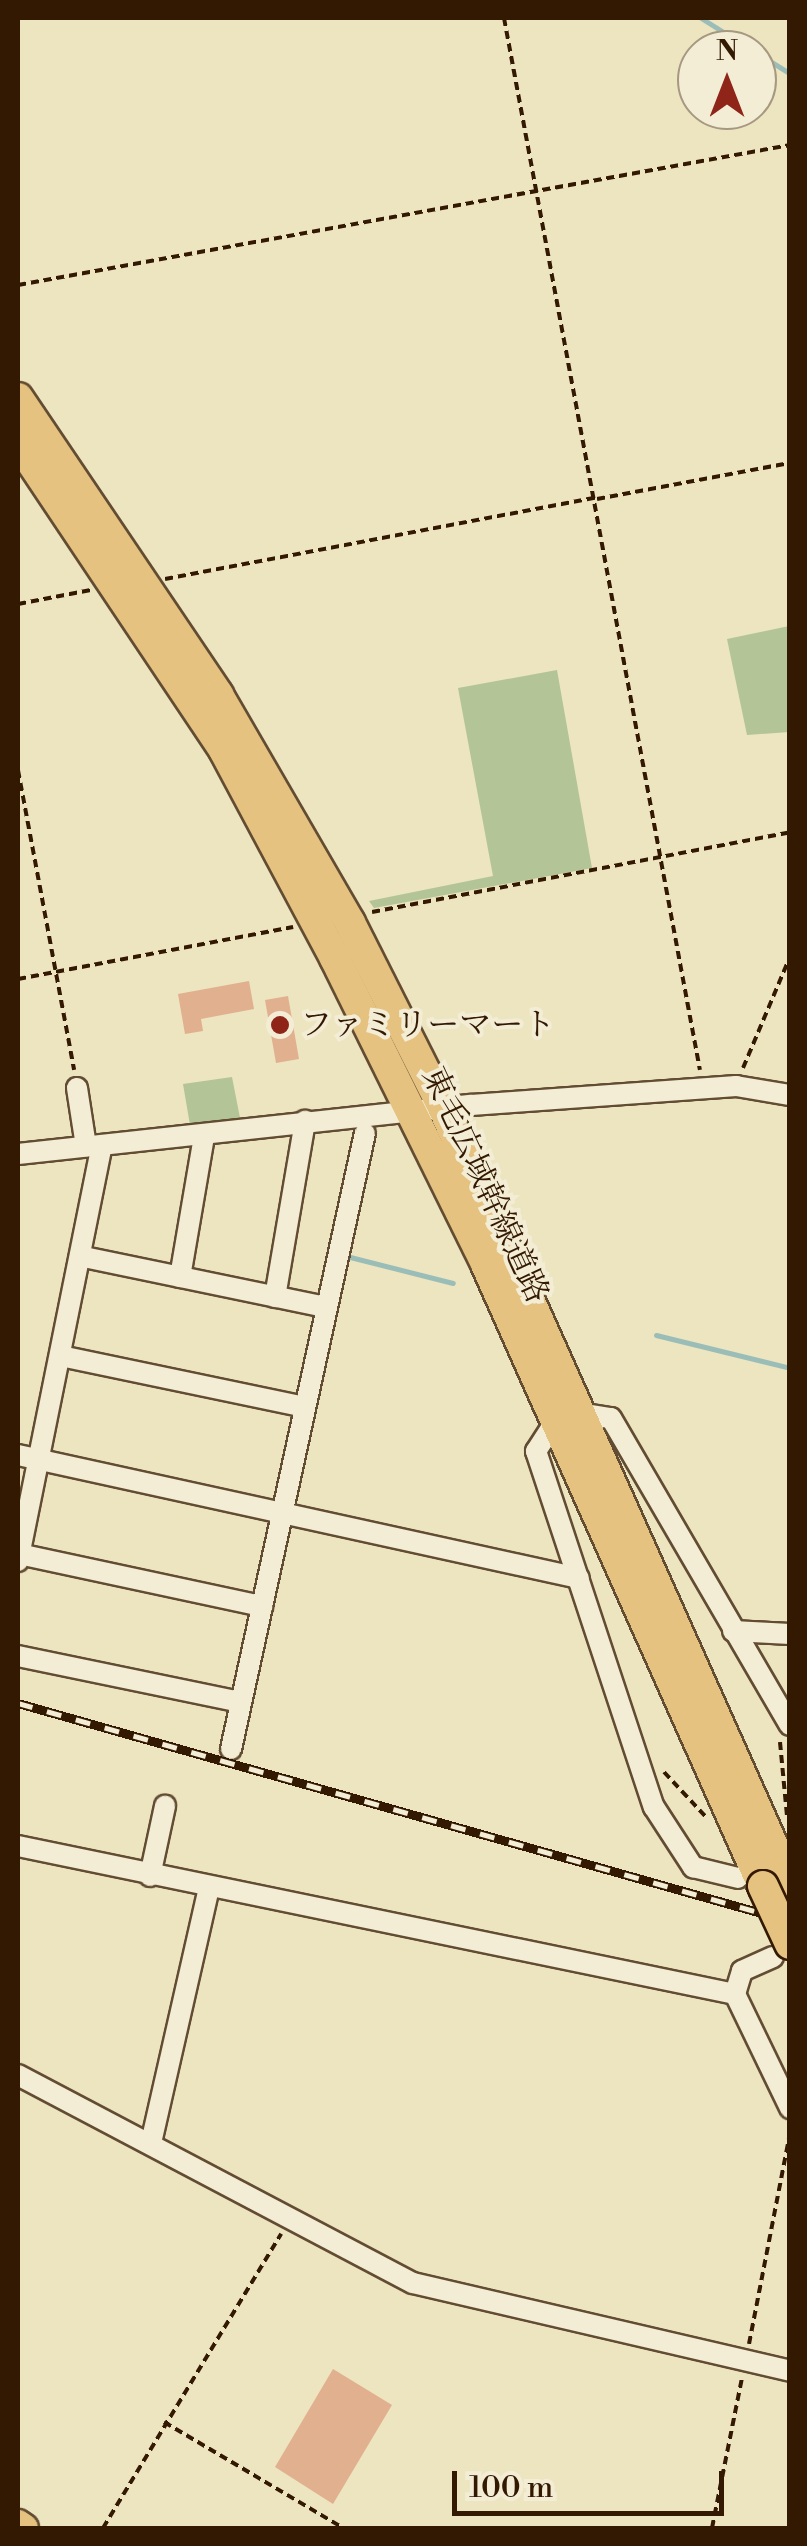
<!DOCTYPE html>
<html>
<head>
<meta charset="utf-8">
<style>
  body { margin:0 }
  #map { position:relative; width:807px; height:2546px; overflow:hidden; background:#ede4c0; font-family:"Libre Bodoni","Noto Serif JP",serif }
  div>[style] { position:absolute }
  .green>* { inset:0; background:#b3c596 }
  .stream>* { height:5px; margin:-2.5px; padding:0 2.5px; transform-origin:2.5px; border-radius:2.5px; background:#9abeb7 }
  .building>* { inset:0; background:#e1b08f }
  .path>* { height:4px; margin-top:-2px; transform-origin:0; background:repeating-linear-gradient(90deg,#341902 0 8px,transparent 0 13px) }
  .roads { filter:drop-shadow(2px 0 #624c32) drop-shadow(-2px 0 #624c32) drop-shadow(0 2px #624c32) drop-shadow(0 -2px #624c32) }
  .minor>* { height:20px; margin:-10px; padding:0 10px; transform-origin:10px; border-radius:10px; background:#f3edd6 }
  .major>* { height:28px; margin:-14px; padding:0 14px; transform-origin:14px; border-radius:14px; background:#e6c280 }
  .highway>* { height:30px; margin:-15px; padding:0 15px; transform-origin:15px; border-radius:15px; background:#e6c280 }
  .rail>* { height:9px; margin-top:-4.5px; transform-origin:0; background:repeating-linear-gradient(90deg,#f3edd6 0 15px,#341902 0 30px); box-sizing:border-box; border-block:2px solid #341902 }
  .bridges { filter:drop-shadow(2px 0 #341902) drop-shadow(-2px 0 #341902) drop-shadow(0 2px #341902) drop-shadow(0 -2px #341902) }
  .highway-bridge>* { height:30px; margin:-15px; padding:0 15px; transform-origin:15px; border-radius:15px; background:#e6c280 }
  .dots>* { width:28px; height:28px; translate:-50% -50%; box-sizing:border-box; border:5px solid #f3edd6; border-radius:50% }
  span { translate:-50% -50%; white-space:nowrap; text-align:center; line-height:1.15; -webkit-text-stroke:8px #f3edd6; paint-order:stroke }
  .poi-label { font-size:32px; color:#341902 }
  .left { translate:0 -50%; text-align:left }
  .street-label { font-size:32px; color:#341902 }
  .frame { position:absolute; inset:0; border:20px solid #341902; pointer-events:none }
  .north { position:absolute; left:677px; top:30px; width:100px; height:100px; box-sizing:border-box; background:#f3edd6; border:2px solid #a79881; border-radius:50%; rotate:0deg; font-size:28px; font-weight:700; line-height:40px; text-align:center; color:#341902 }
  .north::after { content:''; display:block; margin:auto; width:35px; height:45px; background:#8f2418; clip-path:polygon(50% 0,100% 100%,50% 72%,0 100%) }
  .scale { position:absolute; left:452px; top:2471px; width:272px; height:45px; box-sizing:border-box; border:5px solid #341902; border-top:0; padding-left:12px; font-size:30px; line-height:35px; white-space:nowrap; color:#341902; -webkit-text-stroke:8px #f3edd6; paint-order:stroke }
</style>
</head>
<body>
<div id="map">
  <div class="green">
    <i style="clip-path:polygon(789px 626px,789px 732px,747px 735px,727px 639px)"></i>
    <i style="clip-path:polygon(557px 670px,592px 868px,374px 908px,369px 901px,493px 876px,458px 688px)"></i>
    <i style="clip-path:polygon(232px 1077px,241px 1123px,191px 1131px,183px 1084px)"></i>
  </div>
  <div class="stream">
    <i style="left:701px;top:18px;width:60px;rotate:32.1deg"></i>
    <i style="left:757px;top:53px;width:39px;rotate:32deg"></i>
    <i style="left:350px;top:1257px;width:106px;rotate:14.2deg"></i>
    <i style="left:656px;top:1335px;width:138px;rotate:13.8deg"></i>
  </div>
  <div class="building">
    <i style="clip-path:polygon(249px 981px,254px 1009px,201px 1019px,203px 1031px,185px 1034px,178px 994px)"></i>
    <i style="clip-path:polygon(288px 996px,299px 1059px,276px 1063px,265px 1000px)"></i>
    <i style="clip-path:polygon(333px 2369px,392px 2405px,333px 2504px,275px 2467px)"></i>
  </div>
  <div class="path">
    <i style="left:504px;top:18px;width:1070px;rotate:79.45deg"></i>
    <i style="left:18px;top:285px;width:785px;rotate:-10.28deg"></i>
    <i style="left:597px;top:499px;width:196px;rotate:-10.6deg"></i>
    <i style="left:165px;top:579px;width:440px;rotate:-10.7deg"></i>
    <i style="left:18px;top:604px;width:74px;rotate:-10.9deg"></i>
    <i style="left:18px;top:770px;width:305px;rotate:79.4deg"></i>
    <i style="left:372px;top:912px;width:426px;rotate:-10.8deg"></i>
    <i style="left:18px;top:979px;width:280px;rotate:-10.7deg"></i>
    <i style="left:743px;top:1068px;width:121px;rotate:-67.1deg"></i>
    <i style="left:780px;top:1742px;width:74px;rotate:84.6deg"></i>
    <i style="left:664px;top:1772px;width:60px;rotate:47deg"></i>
    <i style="left:749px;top:2344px;width:215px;rotate:-79deg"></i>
    <i style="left:164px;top:2422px;width:208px;rotate:30.6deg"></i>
    <i style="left:103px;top:2528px;width:344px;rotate:-58.8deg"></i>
    <i style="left:712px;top:2528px;width:153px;rotate:-78.7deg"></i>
  </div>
  <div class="roads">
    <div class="minor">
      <i style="left:77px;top:1088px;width:59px;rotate:81.2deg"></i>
      <i style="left:18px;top:1154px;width:456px;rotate:-6.2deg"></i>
      <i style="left:471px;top:1105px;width:266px;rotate:-4.1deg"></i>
      <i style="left:736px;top:1086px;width:55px;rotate:9.5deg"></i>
      <i style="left:84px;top:1257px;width:247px;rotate:11.7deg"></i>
      <i style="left:180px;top:1277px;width:142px;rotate:-80.3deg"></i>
      <i style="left:275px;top:1297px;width:179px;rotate:-80.3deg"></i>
      <i style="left:61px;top:1356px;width:249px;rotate:11.8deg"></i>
      <i style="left:578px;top:1413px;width:33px;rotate:9deg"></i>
      <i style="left:611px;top:1418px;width:355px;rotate:59.8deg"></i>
      <i style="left:555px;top:1422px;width:35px;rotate:123deg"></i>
      <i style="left:536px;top:1451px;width:375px;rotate:71.7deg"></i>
      <i style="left:654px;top:1807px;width:72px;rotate:57deg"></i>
      <i style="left:693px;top:1867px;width:46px;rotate:13.7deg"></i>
      <i style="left:18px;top:1455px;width:574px;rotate:12.37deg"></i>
      <i style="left:19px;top:1554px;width:249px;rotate:12.1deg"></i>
      <i style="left:18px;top:1561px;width:424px;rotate:-78.6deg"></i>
      <i style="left:733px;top:1631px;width:57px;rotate:3deg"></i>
      <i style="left:18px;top:1656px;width:227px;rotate:11.7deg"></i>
      <i style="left:231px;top:1749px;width:630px;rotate:-77.73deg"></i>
      <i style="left:18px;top:1846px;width:732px;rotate:11.66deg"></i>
      <i style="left:150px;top:1876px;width:72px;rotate:-77.9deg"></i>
      <i style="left:773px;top:1957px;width:34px;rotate:156deg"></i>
      <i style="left:742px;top:1971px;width:24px;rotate:107deg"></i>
      <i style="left:735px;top:1994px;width:127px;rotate:64.2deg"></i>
      <i style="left:18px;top:2075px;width:446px;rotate:27.8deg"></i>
      <i style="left:413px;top:2283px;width:387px;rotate:13.1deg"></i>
      <i style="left:151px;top:2143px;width:262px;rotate:-77.2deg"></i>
    </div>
    <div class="major">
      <i style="left:18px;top:2524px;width:7px;rotate:34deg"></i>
    </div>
    <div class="highway">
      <i style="left:18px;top:398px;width:358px;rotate:56deg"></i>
      <i style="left:218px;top:695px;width:263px;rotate:59.9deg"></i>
      <i style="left:350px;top:923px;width:206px;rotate:63.2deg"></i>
      <i style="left:443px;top:1107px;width:851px;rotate:65.93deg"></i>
      <i style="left:18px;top:442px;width:371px;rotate:56.2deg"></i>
      <i style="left:224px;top:750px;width:236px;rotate:61.9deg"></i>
      <i style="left:335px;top:958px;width:341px;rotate:63.7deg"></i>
      <i style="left:486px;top:1264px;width:681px;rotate:65.99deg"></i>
    </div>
  </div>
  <div class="rail">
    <i style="left:18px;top:1703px;width:802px;rotate:15.77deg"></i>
  </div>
  <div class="bridges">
    <div class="highway-bridge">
      <i style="left:763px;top:1886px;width:64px;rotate:65deg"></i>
    </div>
  </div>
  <div class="dots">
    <i style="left:280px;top:1025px;background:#8f2418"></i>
  </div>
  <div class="poi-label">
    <span class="left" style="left:300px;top:1025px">ファミリーマート</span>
  </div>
  <div class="street-label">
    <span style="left:485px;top:1185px;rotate:65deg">東毛広域幹線道路</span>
  </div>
  <div class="frame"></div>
  <div class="north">N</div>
  <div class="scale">100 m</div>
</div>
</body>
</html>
